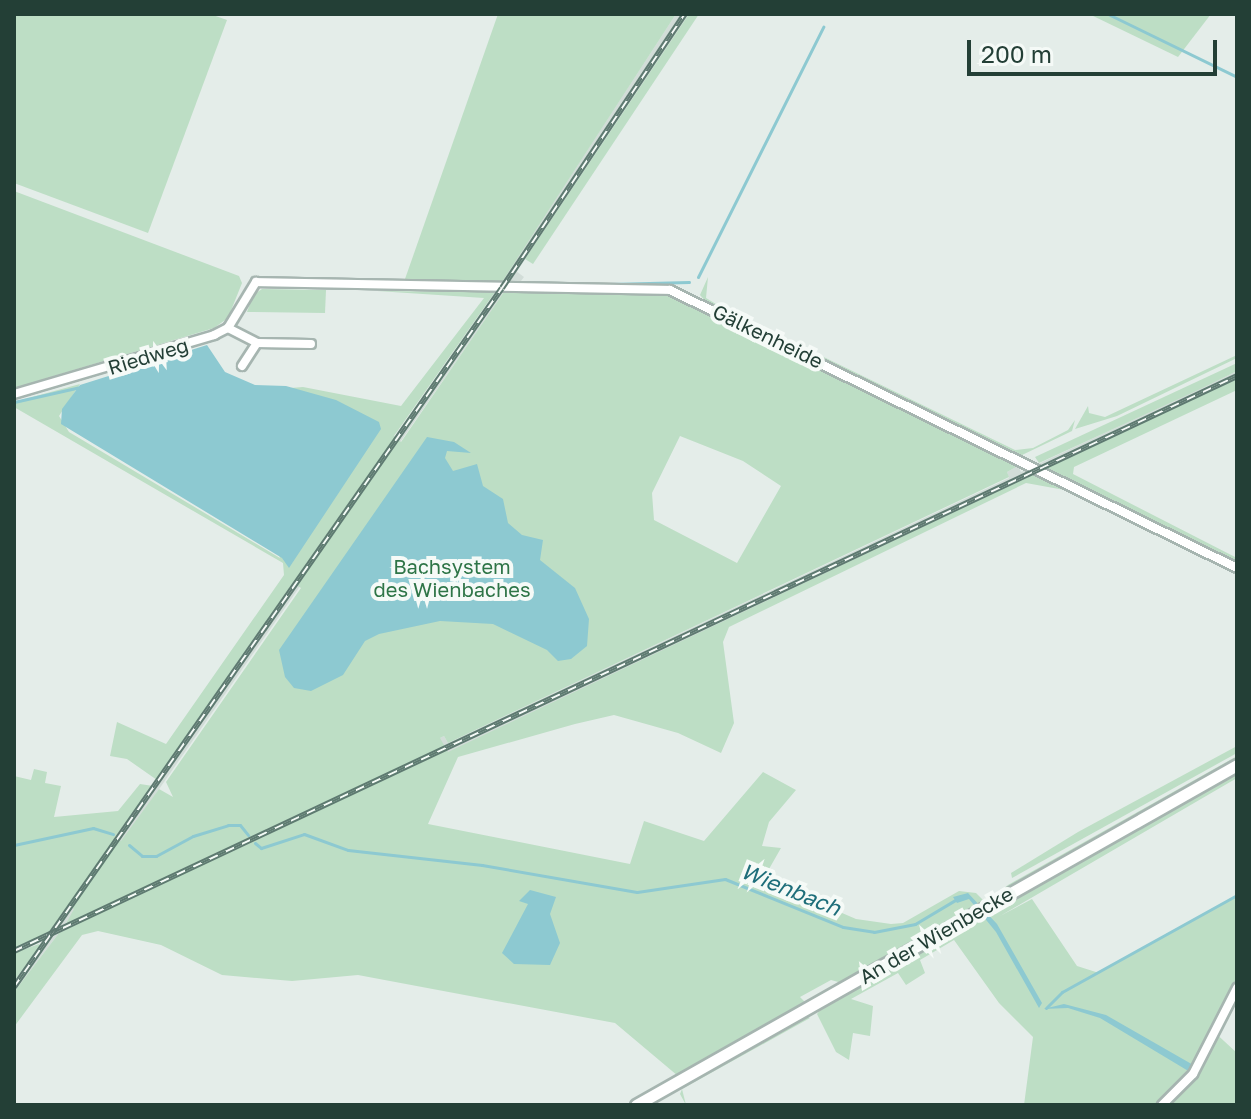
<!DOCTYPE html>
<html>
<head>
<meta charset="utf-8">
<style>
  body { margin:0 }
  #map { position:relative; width:1251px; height:1119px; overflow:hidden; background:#e4ede9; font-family:"Golos Text",sans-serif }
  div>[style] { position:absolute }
  .built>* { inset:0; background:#d2ddd8 }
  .green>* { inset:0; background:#bddec5 }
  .water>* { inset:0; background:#8dc9d1 }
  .stream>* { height:3px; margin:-1.5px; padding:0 1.5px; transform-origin:1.5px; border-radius:1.5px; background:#8dc9d1 }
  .roads { filter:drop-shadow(2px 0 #a6b5b0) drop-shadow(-2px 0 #a6b5b0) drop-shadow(0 2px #a6b5b0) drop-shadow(0 -2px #a6b5b0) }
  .street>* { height:8px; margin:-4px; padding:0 4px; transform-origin:4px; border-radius:4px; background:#fff }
  .secondary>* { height:11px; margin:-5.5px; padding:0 5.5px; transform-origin:5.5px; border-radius:5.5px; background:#fff }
  .rail>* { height:6px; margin-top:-3px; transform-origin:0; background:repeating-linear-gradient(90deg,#f5faf7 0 9px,#5e7a71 0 18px); box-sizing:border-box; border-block:2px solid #5e7a71 }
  span { translate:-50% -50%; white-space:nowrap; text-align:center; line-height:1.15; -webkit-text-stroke:8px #f5faf7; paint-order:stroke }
  .street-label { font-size:20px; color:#233f36 }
  .park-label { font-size:20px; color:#2e7547 }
  .water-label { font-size:22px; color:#1e6e7a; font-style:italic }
  .frame { position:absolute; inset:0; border:16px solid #233f36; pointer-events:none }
  .scale { position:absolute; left:967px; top:40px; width:250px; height:36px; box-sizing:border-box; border:4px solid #233f36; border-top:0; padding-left:10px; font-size:24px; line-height:28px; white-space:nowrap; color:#233f36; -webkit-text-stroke:6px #f5faf7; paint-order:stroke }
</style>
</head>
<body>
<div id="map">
  <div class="built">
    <i style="clip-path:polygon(676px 14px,689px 14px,516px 271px,524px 277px,518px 285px,510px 284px,64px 926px,444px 736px,448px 743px,1009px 478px,1007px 472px,1018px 466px,1021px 472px,1237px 371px,1237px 378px,578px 693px,59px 933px,14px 992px,14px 981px,43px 941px,14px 949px,49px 932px,153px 786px,495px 292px)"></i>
  </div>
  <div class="green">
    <i style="clip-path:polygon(14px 14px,210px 14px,227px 20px,148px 233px,14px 183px)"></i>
    <i style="clip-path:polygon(498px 14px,676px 14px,502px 282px,405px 279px)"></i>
    <i style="clip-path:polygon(689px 14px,699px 14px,533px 264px,525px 259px)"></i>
    <i style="clip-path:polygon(1089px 14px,1211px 14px,1178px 57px)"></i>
    <i style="clip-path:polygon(14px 191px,239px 276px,242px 283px,228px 318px,214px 328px,14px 388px)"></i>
    <i style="clip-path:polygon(708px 277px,706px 298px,721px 307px,1015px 450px,1033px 448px,1068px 430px,1075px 420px,1072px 431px,1020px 456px,707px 303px,700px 295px)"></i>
    <i style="clip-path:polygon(262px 289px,326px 290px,325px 313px,247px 312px,253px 295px)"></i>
    <i style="clip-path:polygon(evenodd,377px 291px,495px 292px,394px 436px,401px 442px,504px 292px,615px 291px,671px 293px,1018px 466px,1007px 472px,1009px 477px,448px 743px,444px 736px,440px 738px,448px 752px,1036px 473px,1237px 570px,1070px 491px,1026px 483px,729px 627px,723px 642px,734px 723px,721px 753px,678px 733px,614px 715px,575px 724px,458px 757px,428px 824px,630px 864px,644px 821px,704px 841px,763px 772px,796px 790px,769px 822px,762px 846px,781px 848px,765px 876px,756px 876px,856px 919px,891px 924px,903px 923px,959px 891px,976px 893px,993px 910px,1237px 770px,1237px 778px,1000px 916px,1032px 899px,1077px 966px,1099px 973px,1237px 895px,1237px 981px,1211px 1029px,1237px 1053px,1237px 1105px,1166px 1105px,1165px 1097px,1157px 1105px,1024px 1105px,1033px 1037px,999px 1003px,954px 940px,920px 960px,925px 973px,906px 985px,898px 973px,851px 999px,873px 1006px,870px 1036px,853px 1033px,849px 1060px,836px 1052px,817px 1014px,842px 983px,831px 980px,800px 997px,806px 1003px,678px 1076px,615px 1023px,358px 975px,292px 981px,222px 975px,161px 945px,98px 931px,82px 935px,14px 1027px,14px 992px,59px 933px,90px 917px,64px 927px,74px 909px,68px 905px,49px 932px,14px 949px,14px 776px,31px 780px,34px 769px,47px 772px,45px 783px,61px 786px,54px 817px,118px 811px,140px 784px,153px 786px,115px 837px,121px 841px,159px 789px,173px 797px,166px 782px,301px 588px,293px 583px,157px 780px,127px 759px,110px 756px,117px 722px,166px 744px,284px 575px,283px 563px,14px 407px,14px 402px,80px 384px,59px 416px,69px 432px,280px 558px,222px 374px,265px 390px,303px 387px,401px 406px,484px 298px,377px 291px,680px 436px,743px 461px,781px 486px,737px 563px,654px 520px,652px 493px,680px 436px)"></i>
    <i style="clip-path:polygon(1237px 355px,1237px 358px,1117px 416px,1075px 429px,1088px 406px,1089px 413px,1105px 417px)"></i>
    <i style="clip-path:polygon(1237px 363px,1237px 371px,1196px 391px,1039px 463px,1035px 457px)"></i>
    <i style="clip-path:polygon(1237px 378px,1237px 390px,1074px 467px,1073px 474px,1237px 558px,1237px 565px,1045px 469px)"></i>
    <i style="clip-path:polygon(1237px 746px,1237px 753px,1012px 878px,1011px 873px,1078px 832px)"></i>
    <i style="clip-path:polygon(1237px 756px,1237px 760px,992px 897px,1008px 885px)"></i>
    <i style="clip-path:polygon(39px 944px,40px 946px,14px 981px,14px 953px)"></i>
    <i style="clip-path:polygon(804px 1015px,810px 1018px,682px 1089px,686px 1105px,680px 1094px,685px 1082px)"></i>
  </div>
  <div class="water">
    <i style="clip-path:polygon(207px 345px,225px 372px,255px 385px,286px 386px,336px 400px,379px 422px,381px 429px,289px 568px,282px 558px,61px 424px,62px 409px,80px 385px)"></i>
    <i style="clip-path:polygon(427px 437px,454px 442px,471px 453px,447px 451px,445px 458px,453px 471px,477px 464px,483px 486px,503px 499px,508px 523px,522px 535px,543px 540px,540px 560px,575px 588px,589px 619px,587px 646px,571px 659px,558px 661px,547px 650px,493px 624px,440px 621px,379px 634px,365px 641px,343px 675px,311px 691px,294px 688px,285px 677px,279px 650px)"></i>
    <i style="clip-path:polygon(530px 890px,556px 897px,550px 914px,560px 943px,550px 965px,514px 964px,502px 953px,528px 904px,519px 901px)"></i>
    <i style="clip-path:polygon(968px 893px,997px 924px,1042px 1003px,1039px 1008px,996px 932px,969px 899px,957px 903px,953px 897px)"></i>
    <i style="clip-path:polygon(1064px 1004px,1106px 1015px,1195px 1066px,1190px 1072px,1100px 1018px,1068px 1008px,1043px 1009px)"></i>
  </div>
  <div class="stream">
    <i style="left:1108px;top:14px;width:144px;rotate:26deg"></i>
    <i style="left:698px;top:277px;width:280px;rotate:-63.4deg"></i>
    <i style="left:609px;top:284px;width:80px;rotate:-1.4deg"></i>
    <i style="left:14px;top:402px;width:68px;rotate:-12.8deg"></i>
    <i style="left:255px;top:843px;width:8px;rotate:40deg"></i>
    <i style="left:261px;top:848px;width:45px;rotate:-18deg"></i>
    <i style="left:304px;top:834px;width:47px;rotate:20deg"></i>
    <i style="left:348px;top:850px;width:135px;rotate:6.4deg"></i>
    <i style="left:482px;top:865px;width:157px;rotate:9.9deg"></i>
    <i style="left:637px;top:892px;width:89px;rotate:-8.4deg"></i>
    <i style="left:725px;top:879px;width:127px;rotate:22.1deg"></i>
    <i style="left:843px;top:927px;width:31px;rotate:9deg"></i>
    <i style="left:874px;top:932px;width:42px;rotate:-11deg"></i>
    <i style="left:915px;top:924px;width:49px;rotate:-30.8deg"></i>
    <i style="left:14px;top:845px;width:81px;rotate:-12.1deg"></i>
    <i style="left:93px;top:828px;width:21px;rotate:17deg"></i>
    <i style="left:129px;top:845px;width:17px;rotate:40deg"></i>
    <i style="left:142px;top:856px;width:14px"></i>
    <i style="left:156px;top:856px;width:42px;rotate:-28.4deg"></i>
    <i style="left:193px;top:836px;width:37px;rotate:-17deg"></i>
    <i style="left:228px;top:825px;width:12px"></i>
    <i style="left:240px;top:825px;width:13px;rotate:51deg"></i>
    <i style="left:1046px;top:1008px;width:23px;rotate:-45deg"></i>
    <i style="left:1062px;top:992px;width:200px;rotate:-29deg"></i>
  </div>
  <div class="roads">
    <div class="street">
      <i style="left:228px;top:328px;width:33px;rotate:27deg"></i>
      <i style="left:257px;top:343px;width:54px;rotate:1.1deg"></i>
      <i style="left:242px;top:366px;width:27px;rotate:-57deg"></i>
      <i style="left:14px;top:394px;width:209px;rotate:-16.4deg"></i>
      <i style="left:214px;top:335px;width:16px;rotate:-27deg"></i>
      <i style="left:228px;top:328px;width:54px;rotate:-58.7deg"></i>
      <i style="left:256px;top:282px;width:414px;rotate:1.1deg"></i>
      <i style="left:670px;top:290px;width:631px;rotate:26.12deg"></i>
      <i style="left:1162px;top:1105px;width:44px;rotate:-45deg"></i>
      <i style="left:1193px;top:1074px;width:97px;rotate:-62.9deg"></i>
    </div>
    <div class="secondary">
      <i style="left:636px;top:1105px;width:691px;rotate:-29.5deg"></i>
    </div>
  </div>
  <div class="rail">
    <i style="left:14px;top:951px;width:1351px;rotate:-25.18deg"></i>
    <i style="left:14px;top:987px;width:852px;rotate:-55.08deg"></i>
    <i style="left:502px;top:288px;width:329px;rotate:-56.3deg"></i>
  </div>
  <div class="street-label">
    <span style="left:768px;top:336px;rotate:26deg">Gälkenheide</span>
    <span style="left:148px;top:356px;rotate:-17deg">Riedweg</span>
    <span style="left:936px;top:935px;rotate:-30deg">An der Wienbecke</span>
  </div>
  <div class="park-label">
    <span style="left:452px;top:578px">Bachsystem<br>des Wienbaches</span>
  </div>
  <div class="water-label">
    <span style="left:791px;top:889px;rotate:22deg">Wienbach</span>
  </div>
  <div class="frame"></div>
  <div class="scale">200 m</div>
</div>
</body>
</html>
